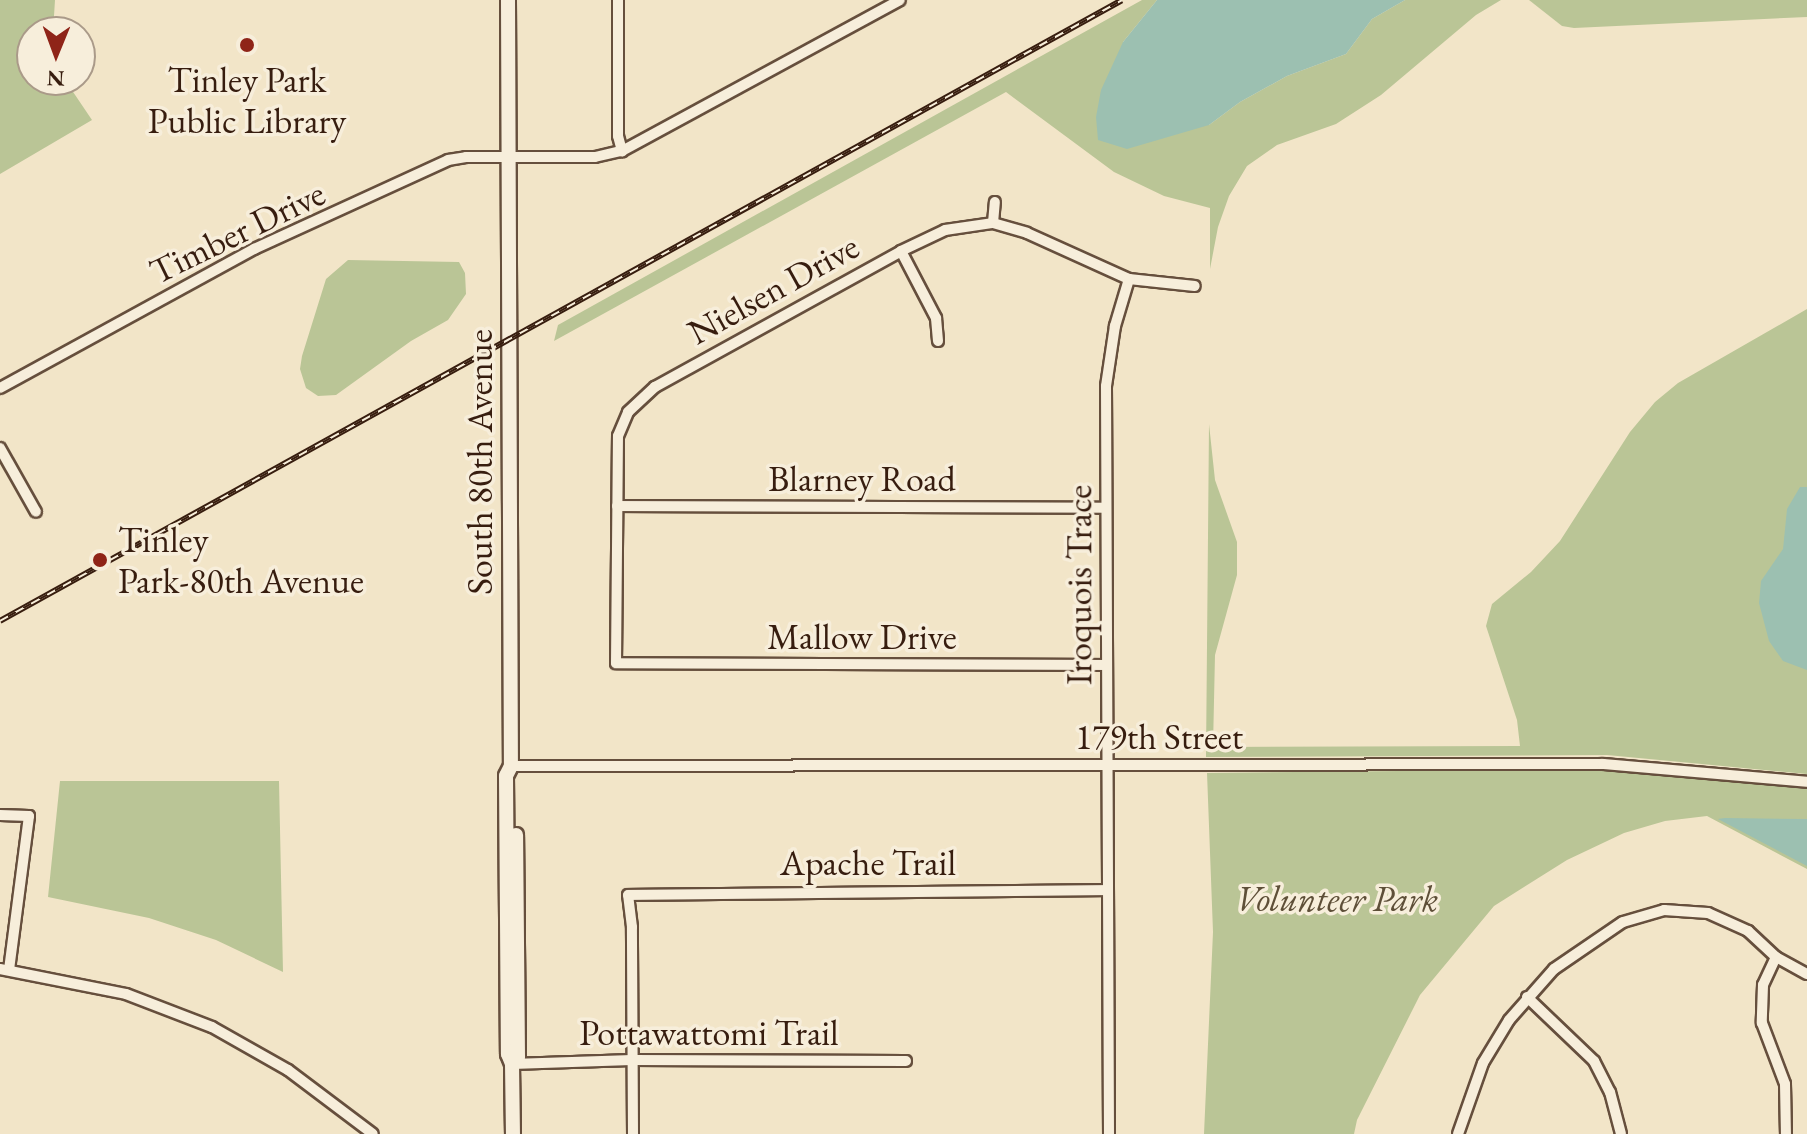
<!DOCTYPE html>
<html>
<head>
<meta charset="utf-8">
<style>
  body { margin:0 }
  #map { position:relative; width:1807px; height:1134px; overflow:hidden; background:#f2e5c8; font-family:"EB Garamond",serif }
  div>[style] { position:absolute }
  .green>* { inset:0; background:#bac596 }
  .water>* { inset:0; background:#9cc0b1 }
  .roads { filter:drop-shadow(2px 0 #664f3d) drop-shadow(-2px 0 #664f3d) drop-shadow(0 2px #664f3d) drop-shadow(0 -2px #664f3d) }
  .street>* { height:10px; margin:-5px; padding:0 5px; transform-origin:5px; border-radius:5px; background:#f7eedb }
  .secondary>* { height:14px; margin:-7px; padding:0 7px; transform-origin:7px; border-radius:7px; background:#f7eedb }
  .rail>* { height:6px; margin-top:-3px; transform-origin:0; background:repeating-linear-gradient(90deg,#f7eedb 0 9px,#371d0f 0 18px); box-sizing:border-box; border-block:2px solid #371d0f }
  .dots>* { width:22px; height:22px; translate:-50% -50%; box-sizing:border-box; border:4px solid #f7eedb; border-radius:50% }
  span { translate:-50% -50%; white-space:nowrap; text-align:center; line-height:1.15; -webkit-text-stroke:7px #f7eedb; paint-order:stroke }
  .poi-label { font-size:36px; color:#371d0f }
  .left { translate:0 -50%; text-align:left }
  .street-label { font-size:36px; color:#371d0f }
  .park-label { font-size:36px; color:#5e4f38; font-style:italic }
  .north { position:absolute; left:16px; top:16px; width:80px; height:80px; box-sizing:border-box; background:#f7eedb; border:2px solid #aa9a89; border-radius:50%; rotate:181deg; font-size:22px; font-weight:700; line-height:32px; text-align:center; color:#371d0f }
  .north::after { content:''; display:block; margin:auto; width:28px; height:36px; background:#8f2418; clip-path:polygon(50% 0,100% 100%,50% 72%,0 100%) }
</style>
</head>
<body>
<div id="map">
  <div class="green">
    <i style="clip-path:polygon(0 0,55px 0,53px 32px,32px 32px,32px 80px,65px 80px,92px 120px,0 174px)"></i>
    <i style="clip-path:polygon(1142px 0,1157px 0,1123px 42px,1209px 125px,1240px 102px,1287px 76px,1346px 54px,1372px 19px,1405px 0,1501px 0,1476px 15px,1381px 95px,1336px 124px,1277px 145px,1247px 166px,1229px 196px,1218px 227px,1210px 269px,1210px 208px,1164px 196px,1114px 172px,1006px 92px,554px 341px,558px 325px)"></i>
    <i style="clip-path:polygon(1529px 0,1807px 0,1807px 17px,1574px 28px,1562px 26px)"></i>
    <i style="clip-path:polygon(348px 260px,459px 262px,465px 273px,466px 294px,448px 320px,411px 341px,336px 395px,318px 396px,306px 388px,300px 369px,302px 356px,326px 279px)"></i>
    <i style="clip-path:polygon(1807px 309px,1807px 774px,1607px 755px,1206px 757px,1209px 424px,1215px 480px,1237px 542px,1237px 575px,1215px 655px,1213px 747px,1520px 746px,1517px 720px,1486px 626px,1492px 604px,1531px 572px,1560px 541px,1630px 432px,1655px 402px,1678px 383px)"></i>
    <i style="clip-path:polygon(1606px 769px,1807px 789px,1807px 869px,1707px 816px,1665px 821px,1624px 833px,1567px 860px,1494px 906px,1420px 995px,1357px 1120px,1354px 1134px,1204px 1134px,1213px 932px,1207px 773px)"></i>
    <i style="clip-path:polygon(60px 781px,279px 781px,283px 972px,216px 940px,149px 918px,48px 897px)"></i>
  </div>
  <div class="water">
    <i style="clip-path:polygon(1157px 0,1405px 0,1372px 19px,1346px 54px,1287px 76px,1240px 102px,1209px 125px,1127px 149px,1098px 140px,1096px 117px,1101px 90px,1123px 42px)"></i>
    <i style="clip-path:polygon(1800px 487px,1807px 487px,1807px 670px,1783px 661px,1769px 641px,1759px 603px,1761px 581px,1783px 549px,1787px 509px)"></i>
    <i style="clip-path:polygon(1725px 818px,1807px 819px,1807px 866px,1718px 819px)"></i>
  </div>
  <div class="roads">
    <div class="street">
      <i style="left:618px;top:0;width:136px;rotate:90deg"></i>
      <i style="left:618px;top:136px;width:16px;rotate:75deg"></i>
      <i style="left:993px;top:223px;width:21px;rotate:-85deg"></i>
      <i style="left:901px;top:251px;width:76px;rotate:62.4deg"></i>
      <i style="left:936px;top:318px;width:23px;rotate:85deg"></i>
      <i style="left:0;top:388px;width:290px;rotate:-28.7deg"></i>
      <i style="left:254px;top:249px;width:213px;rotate:-24.6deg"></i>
      <i style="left:448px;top:160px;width:18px;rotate:-9deg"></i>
      <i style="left:466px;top:157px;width:129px"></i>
      <i style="left:595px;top:157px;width:28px;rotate:-13deg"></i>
      <i style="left:622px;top:151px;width:316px;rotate:-28.5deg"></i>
      <i style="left:0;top:448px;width:73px;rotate:60.6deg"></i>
      <i style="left:617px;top:506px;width:489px;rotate:0.2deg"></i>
      <i style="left:1107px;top:665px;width:491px;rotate:-179.8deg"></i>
      <i style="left:616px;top:663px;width:227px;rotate:-89.5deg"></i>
      <i style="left:618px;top:436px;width:26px;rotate:-67deg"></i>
      <i style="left:628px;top:412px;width:37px;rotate:-43deg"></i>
      <i style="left:655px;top:387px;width:281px;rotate:-28.9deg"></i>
      <i style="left:901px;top:251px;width:49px;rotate:-25.5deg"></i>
      <i style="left:945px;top:230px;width:49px;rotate:-8.3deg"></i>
      <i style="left:993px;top:223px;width:35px;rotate:16deg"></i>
      <i style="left:1027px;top:233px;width:112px;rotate:24.3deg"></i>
      <i style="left:1129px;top:279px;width:66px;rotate:6.1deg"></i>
      <i style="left:511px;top:766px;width:1092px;rotate:-0.1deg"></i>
      <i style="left:1603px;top:764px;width:205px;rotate:5deg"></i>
      <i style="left:0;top:815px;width:29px;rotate:2deg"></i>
      <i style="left:29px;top:816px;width:155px;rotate:97.4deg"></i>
      <i style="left:1776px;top:957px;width:31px;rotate:115deg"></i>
      <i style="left:1763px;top:985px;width:38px;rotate:92deg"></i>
      <i style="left:1762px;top:1023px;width:65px;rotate:69.3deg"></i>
      <i style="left:1785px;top:1084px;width:50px;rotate:88.9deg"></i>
      <i style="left:0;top:969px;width:128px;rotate:11.2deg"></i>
      <i style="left:126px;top:994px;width:92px;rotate:21deg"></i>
      <i style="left:212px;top:1027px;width:87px;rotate:29.5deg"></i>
      <i style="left:288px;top:1070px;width:106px;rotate:37deg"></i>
      <i style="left:1527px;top:997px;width:93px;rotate:43.7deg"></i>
      <i style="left:1594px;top:1061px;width:35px;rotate:63deg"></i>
      <i style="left:1610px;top:1092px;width:43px;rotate:75.3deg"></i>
      <i style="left:512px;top:1064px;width:120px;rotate:-1.9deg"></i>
      <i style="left:632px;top:1060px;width:274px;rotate:0.2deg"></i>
      <i style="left:633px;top:1134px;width:207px;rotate:-90.3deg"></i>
      <i style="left:632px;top:927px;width:32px;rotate:-97deg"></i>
      <i style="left:628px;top:895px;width:480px;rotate:-0.6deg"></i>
      <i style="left:1109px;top:1134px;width:748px;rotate:-90.23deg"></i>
      <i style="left:1106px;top:386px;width:61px;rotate:-81.5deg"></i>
      <i style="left:1115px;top:326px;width:49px;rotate:-73.4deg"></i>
      <i style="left:1458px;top:1134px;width:75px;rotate:-70.6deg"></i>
      <i style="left:1483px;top:1063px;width:50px;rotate:-58.8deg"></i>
      <i style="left:1509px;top:1020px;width:68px;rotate:-48.6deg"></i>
      <i style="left:1554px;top:969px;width:83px;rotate:-34.3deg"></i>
      <i style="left:1623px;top:922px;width:43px;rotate:-16.3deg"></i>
      <i style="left:1664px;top:910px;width:44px;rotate:3.9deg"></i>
      <i style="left:1708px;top:913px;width:44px;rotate:24.2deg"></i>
      <i style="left:1748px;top:931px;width:38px;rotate:43deg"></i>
      <i style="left:1776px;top:957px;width:35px;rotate:29deg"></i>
    </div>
    <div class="secondary">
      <i style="left:508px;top:0;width:766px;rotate:89.78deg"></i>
      <i style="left:511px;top:766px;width:11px;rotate:117deg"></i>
      <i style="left:506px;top:776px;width:278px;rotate:89.6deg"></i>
      <i style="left:508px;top:1054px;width:11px;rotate:68deg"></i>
      <i style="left:512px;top:1064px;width:70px;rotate:89.2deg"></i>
      <i style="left:512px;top:1064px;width:9px;rotate:-49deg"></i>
      <i style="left:518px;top:1057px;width:222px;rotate:-90.5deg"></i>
    </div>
  </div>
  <div class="rail">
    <i style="left:0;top:621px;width:1282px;rotate:-28.96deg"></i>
  </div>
  <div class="dots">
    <i style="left:247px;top:45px;background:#8f2418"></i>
    <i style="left:100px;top:560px;background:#8f2418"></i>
  </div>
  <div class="poi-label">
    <span style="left:247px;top:100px">Tinley Park<br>Public Library</span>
    <span class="left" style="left:118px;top:560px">Tinley<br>Park-80th Avenue</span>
  </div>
  <div class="street-label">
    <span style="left:237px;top:232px;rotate:-26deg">Timber Drive</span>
    <span style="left:773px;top:289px;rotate:-29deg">Nielsen Drive</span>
    <span style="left:480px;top:462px;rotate:-90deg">South 80th Avenue</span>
    <span style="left:862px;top:479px">Blarney Road</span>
    <span style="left:1079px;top:585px;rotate:-90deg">Iroquois Trace</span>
    <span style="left:862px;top:637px">Mallow Drive</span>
    <span style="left:1159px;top:737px">179th Street</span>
    <span style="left:868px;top:863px">Apache Trail</span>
    <span style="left:709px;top:1033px">Pottawattomi Trail</span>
  </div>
  <div class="park-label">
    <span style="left:1337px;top:899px">Volunteer Park</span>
  </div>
  <div class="north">N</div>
</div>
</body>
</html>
